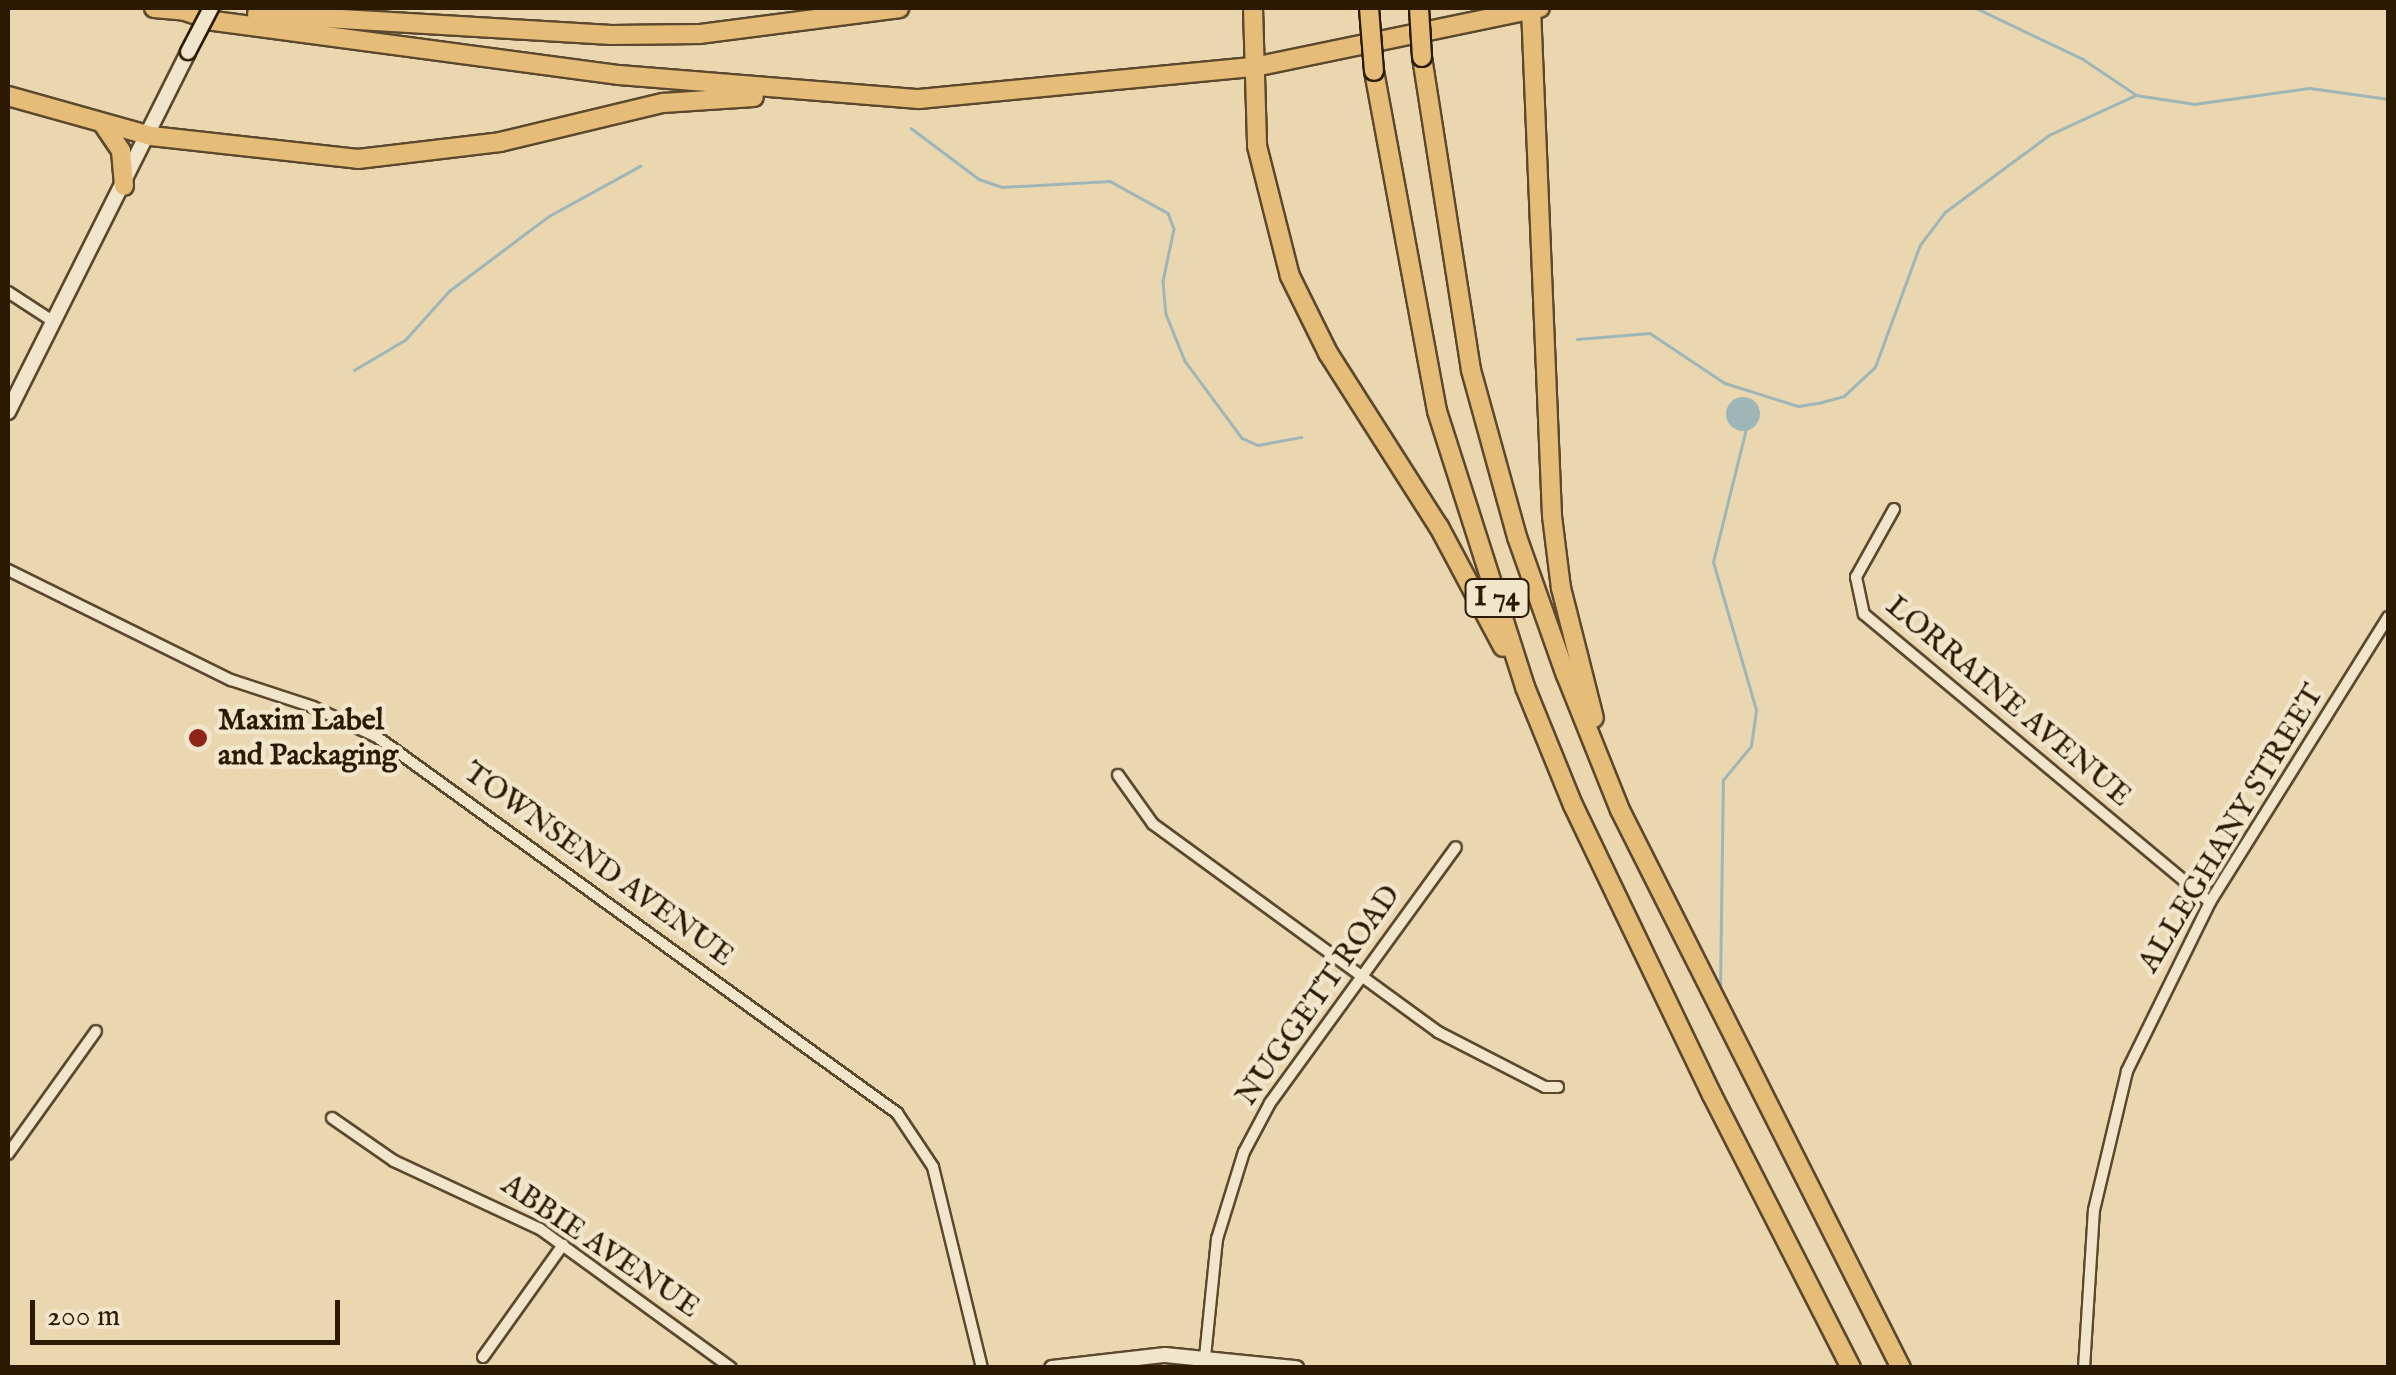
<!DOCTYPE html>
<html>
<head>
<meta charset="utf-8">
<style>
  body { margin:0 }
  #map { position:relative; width:2396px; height:1375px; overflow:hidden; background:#ead7b0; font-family:"IM FELL English",serif }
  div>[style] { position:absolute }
  .water>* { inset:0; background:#9eb6b8 }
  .round { border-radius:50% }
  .stream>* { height:2.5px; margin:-1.25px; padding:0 1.25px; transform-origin:1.25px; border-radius:1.25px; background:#9eb6b8 }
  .roads { filter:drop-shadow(2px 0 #5b482d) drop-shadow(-2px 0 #5b482d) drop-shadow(0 2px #5b482d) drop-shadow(0 -2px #5b482d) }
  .street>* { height:10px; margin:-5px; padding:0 5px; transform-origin:5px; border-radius:5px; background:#f1e5cc }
  .secondary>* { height:14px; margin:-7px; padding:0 7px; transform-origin:7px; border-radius:7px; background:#f1e5cc }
  .highway>* { height:18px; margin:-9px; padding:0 9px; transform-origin:9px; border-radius:9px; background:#e5bc78 }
  .bridges { filter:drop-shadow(2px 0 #2b1901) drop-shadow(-2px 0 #2b1901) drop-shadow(0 2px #2b1901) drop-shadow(0 -2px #2b1901) }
  .secondary-bridge>* { height:14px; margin:-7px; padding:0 7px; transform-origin:7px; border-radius:7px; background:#f1e5cc }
  .highway-bridge>* { height:18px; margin:-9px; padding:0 9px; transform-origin:9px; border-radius:9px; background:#e5bc78 }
  .dots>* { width:28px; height:28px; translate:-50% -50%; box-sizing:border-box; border:5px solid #f1e5cc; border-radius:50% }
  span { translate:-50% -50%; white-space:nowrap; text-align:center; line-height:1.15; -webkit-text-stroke:9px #f1e5cc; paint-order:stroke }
  .shield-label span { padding:2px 8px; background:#f1e5cc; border:2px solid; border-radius:8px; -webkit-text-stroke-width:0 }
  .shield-label { font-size:28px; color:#2b1901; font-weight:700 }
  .street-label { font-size:30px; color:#2b1901 }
  .poi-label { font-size:30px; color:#2b1901; font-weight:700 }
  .left { translate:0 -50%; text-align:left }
  .frame { position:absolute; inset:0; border:10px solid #2b1901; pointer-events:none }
  .scale { position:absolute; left:30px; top:1300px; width:310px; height:45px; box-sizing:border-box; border:5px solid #2b1901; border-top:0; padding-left:12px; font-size:30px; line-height:35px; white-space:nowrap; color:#2b1901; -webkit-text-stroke:8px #f1e5cc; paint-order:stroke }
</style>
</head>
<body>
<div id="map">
  <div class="water">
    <i class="round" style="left:1726px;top:397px;width:34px;height:34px"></i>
  </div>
  <div class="stream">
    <i style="left:1976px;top:8px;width:119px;rotate:25.5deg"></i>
    <i style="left:2083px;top:59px;width:63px;rotate:33.9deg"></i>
    <i style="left:911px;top:128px;width:85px;rotate:36.9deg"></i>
    <i style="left:979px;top:179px;width:24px;rotate:19deg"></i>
    <i style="left:1002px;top:187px;width:108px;rotate:-3.2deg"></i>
    <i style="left:1110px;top:181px;width:66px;rotate:28.9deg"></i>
    <i style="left:1168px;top:213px;width:17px;rotate:69deg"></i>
    <i style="left:1174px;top:229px;width:53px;rotate:101.9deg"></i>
    <i style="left:1163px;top:281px;width:33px;rotate:85deg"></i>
    <i style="left:1166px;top:314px;width:51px;rotate:68deg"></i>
    <i style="left:1185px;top:361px;width:96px;rotate:53.5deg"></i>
    <i style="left:1242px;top:438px;width:17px;rotate:24deg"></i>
    <i style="left:1258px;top:445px;width:44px;rotate:-10.5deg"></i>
    <i style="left:1577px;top:339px;width:73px;rotate:-4.7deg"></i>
    <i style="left:1650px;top:333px;width:90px;rotate:33.7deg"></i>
    <i style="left:1725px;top:383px;width:77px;rotate:17.5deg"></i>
    <i style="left:1798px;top:406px;width:24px;rotate:-9deg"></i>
    <i style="left:1822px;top:402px;width:23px;rotate:-15deg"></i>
    <i style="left:1844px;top:396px;width:42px;rotate:-43.1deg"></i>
    <i style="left:1875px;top:367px;width:130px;rotate:-69.8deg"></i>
    <i style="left:1920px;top:245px;width:41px;rotate:-52.9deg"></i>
    <i style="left:1945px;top:212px;width:129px;rotate:-36.5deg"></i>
    <i style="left:2049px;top:135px;width:96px;rotate:-24.7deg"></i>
    <i style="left:2136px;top:95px;width:59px;rotate:8.8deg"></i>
    <i style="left:2194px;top:104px;width:117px;rotate:-7.9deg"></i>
    <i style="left:2310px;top:88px;width:79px;rotate:8deg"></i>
    <i style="left:354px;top:370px;width:59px;rotate:-30.5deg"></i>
    <i style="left:405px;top:340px;width:66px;rotate:-48.1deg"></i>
    <i style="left:449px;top:291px;width:125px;rotate:-36.9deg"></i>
    <i style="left:549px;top:216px;width:104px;rotate:-28.8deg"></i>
    <i style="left:1720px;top:989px;width:209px;rotate:-89.2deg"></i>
    <i style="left:1723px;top:780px;width:44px;rotate:-50.5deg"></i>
    <i style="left:1751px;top:746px;width:36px;rotate:-82deg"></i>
    <i style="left:1756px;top:710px;width:154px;rotate:-106.2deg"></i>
    <i style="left:1713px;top:562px;width:137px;rotate:-76.1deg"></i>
  </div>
  <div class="roads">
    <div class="street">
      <i style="left:8px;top:292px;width:55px;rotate:33.1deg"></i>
      <i style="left:1894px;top:509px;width:78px;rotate:119.2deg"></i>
      <i style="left:1856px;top:577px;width:38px;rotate:78deg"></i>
      <i style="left:1864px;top:614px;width:450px;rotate:39.8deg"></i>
      <i style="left:8px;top:570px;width:249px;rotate:26.3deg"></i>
      <i style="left:231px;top:680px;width:86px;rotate:18.2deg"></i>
      <i style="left:313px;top:707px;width:71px;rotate:25.1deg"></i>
      <i style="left:377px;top:737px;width:642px;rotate:35.87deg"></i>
      <i style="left:897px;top:1113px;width:65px;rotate:56.3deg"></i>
      <i style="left:933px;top:1167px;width:207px;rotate:76.3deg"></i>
      <i style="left:1118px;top:775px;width:60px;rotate:54.5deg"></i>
      <i style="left:1153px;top:824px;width:353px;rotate:36.1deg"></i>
      <i style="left:1438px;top:1032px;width:120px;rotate:27.2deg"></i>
      <i style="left:1545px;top:1087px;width:13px"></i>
      <i style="left:332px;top:1118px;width:75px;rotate:34.7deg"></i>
      <i style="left:394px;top:1161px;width:161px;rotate:25deg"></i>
      <i style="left:540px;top:1229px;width:236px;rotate:36deg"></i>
      <i style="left:8px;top:1154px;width:151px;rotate:-54.4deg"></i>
      <i style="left:483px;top:1357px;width:138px;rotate:-54.5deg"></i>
      <i style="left:1205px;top:1357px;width:119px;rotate:-84.2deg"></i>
      <i style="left:1217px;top:1239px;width:91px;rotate:-72.8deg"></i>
      <i style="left:1244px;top:1152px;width:55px;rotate:-62deg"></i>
      <i style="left:1270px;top:1103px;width:316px;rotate:-54deg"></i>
      <i style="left:2084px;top:1368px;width:158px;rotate:-86.4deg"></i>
      <i style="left:2094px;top:1210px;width:143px;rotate:-76.6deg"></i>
      <i style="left:2127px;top:1071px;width:188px;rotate:-63.8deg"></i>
      <i style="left:2210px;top:902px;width:336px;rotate:-58deg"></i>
    </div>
    <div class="secondary">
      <i style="left:8px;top:412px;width:402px;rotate:-63.4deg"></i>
      <i style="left:1052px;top:1368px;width:114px;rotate:-6.6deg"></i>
      <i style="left:1165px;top:1355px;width:132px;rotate:5.7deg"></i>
    </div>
    <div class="highway">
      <i style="left:154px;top:8px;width:37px;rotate:5deg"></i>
      <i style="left:1253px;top:8px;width:138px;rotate:88.3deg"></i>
      <i style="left:1257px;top:146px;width:134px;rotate:75.8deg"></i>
      <i style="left:1290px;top:276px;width:86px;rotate:63.7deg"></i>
      <i style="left:1328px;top:353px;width:206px;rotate:57.5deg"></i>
      <i style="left:1439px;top:527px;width:136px;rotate:61.9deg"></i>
      <i style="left:1531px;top:8px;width:508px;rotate:87.63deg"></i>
      <i style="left:1552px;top:516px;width:73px;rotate:82.9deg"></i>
      <i style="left:1561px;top:588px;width:134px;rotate:75.8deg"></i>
      <i style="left:182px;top:10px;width:34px;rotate:19deg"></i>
      <i style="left:214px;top:21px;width:409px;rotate:7.6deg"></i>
      <i style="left:619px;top:75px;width:301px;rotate:4.6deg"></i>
      <i style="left:919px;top:99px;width:337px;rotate:-5.5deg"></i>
      <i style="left:1254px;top:67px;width:292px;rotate:-11.7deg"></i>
      <i style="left:257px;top:14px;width:355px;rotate:3.4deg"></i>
      <i style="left:611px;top:35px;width:89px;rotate:-0.6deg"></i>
      <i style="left:700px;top:34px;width:201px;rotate:-7.4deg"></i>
      <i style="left:1422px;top:57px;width:317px;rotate:81.1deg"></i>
      <i style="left:1471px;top:370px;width:173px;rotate:74.6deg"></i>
      <i style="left:1517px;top:537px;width:146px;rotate:70.5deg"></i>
      <i style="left:1566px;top:675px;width:145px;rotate:68.2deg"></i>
      <i style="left:1620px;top:810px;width:625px;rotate:63.27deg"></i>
      <i style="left:1374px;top:71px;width:346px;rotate:79.5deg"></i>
      <i style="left:1437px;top:411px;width:290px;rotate:72.3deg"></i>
      <i style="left:1525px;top:687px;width:127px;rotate:67.9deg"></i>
      <i style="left:1573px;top:805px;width:322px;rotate:64.4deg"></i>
      <i style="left:1712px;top:1095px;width:306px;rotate:63deg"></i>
      <i style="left:8px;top:96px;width:148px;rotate:15.6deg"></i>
      <i style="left:151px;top:136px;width:208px;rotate:6.3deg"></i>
      <i style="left:358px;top:159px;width:143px;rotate:-6.8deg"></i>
      <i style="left:500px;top:142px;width:168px;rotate:-13.5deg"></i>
      <i style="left:663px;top:103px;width:91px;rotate:-3.8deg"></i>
      <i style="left:103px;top:124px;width:32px;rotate:56deg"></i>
      <i style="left:121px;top:151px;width:35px;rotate:85deg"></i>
    </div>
  </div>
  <div class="bridges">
    <div class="secondary-bridge">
      <i style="left:188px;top:52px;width:50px;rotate:-62.4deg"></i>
    </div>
    <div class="highway-bridge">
      <i style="left:1369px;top:8px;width:63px;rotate:85.5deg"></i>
      <i style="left:1419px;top:8px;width:49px;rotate:86.5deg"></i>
    </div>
  </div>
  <div class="dots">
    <i style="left:198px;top:738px;background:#8f2418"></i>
  </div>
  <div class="shield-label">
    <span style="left:1497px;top:598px">I 74</span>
  </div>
  <div class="street-label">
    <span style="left:2008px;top:702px;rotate:40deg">LORRAINE AVENUE</span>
    <span style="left:2232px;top:829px;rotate:-59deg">ALLEGHANY STREET</span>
    <span style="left:598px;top:865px;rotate:36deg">TOWNSEND AVENUE</span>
    <span style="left:1319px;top:996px;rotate:-55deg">NUGGETT ROAD</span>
    <span style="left:600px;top:1247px;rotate:34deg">ABBIE AVENUE</span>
  </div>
  <div class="poi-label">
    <span class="left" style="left:218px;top:738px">Maxim Label<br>and Packaging</span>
  </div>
  <div class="frame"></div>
  <div class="scale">200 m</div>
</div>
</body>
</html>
